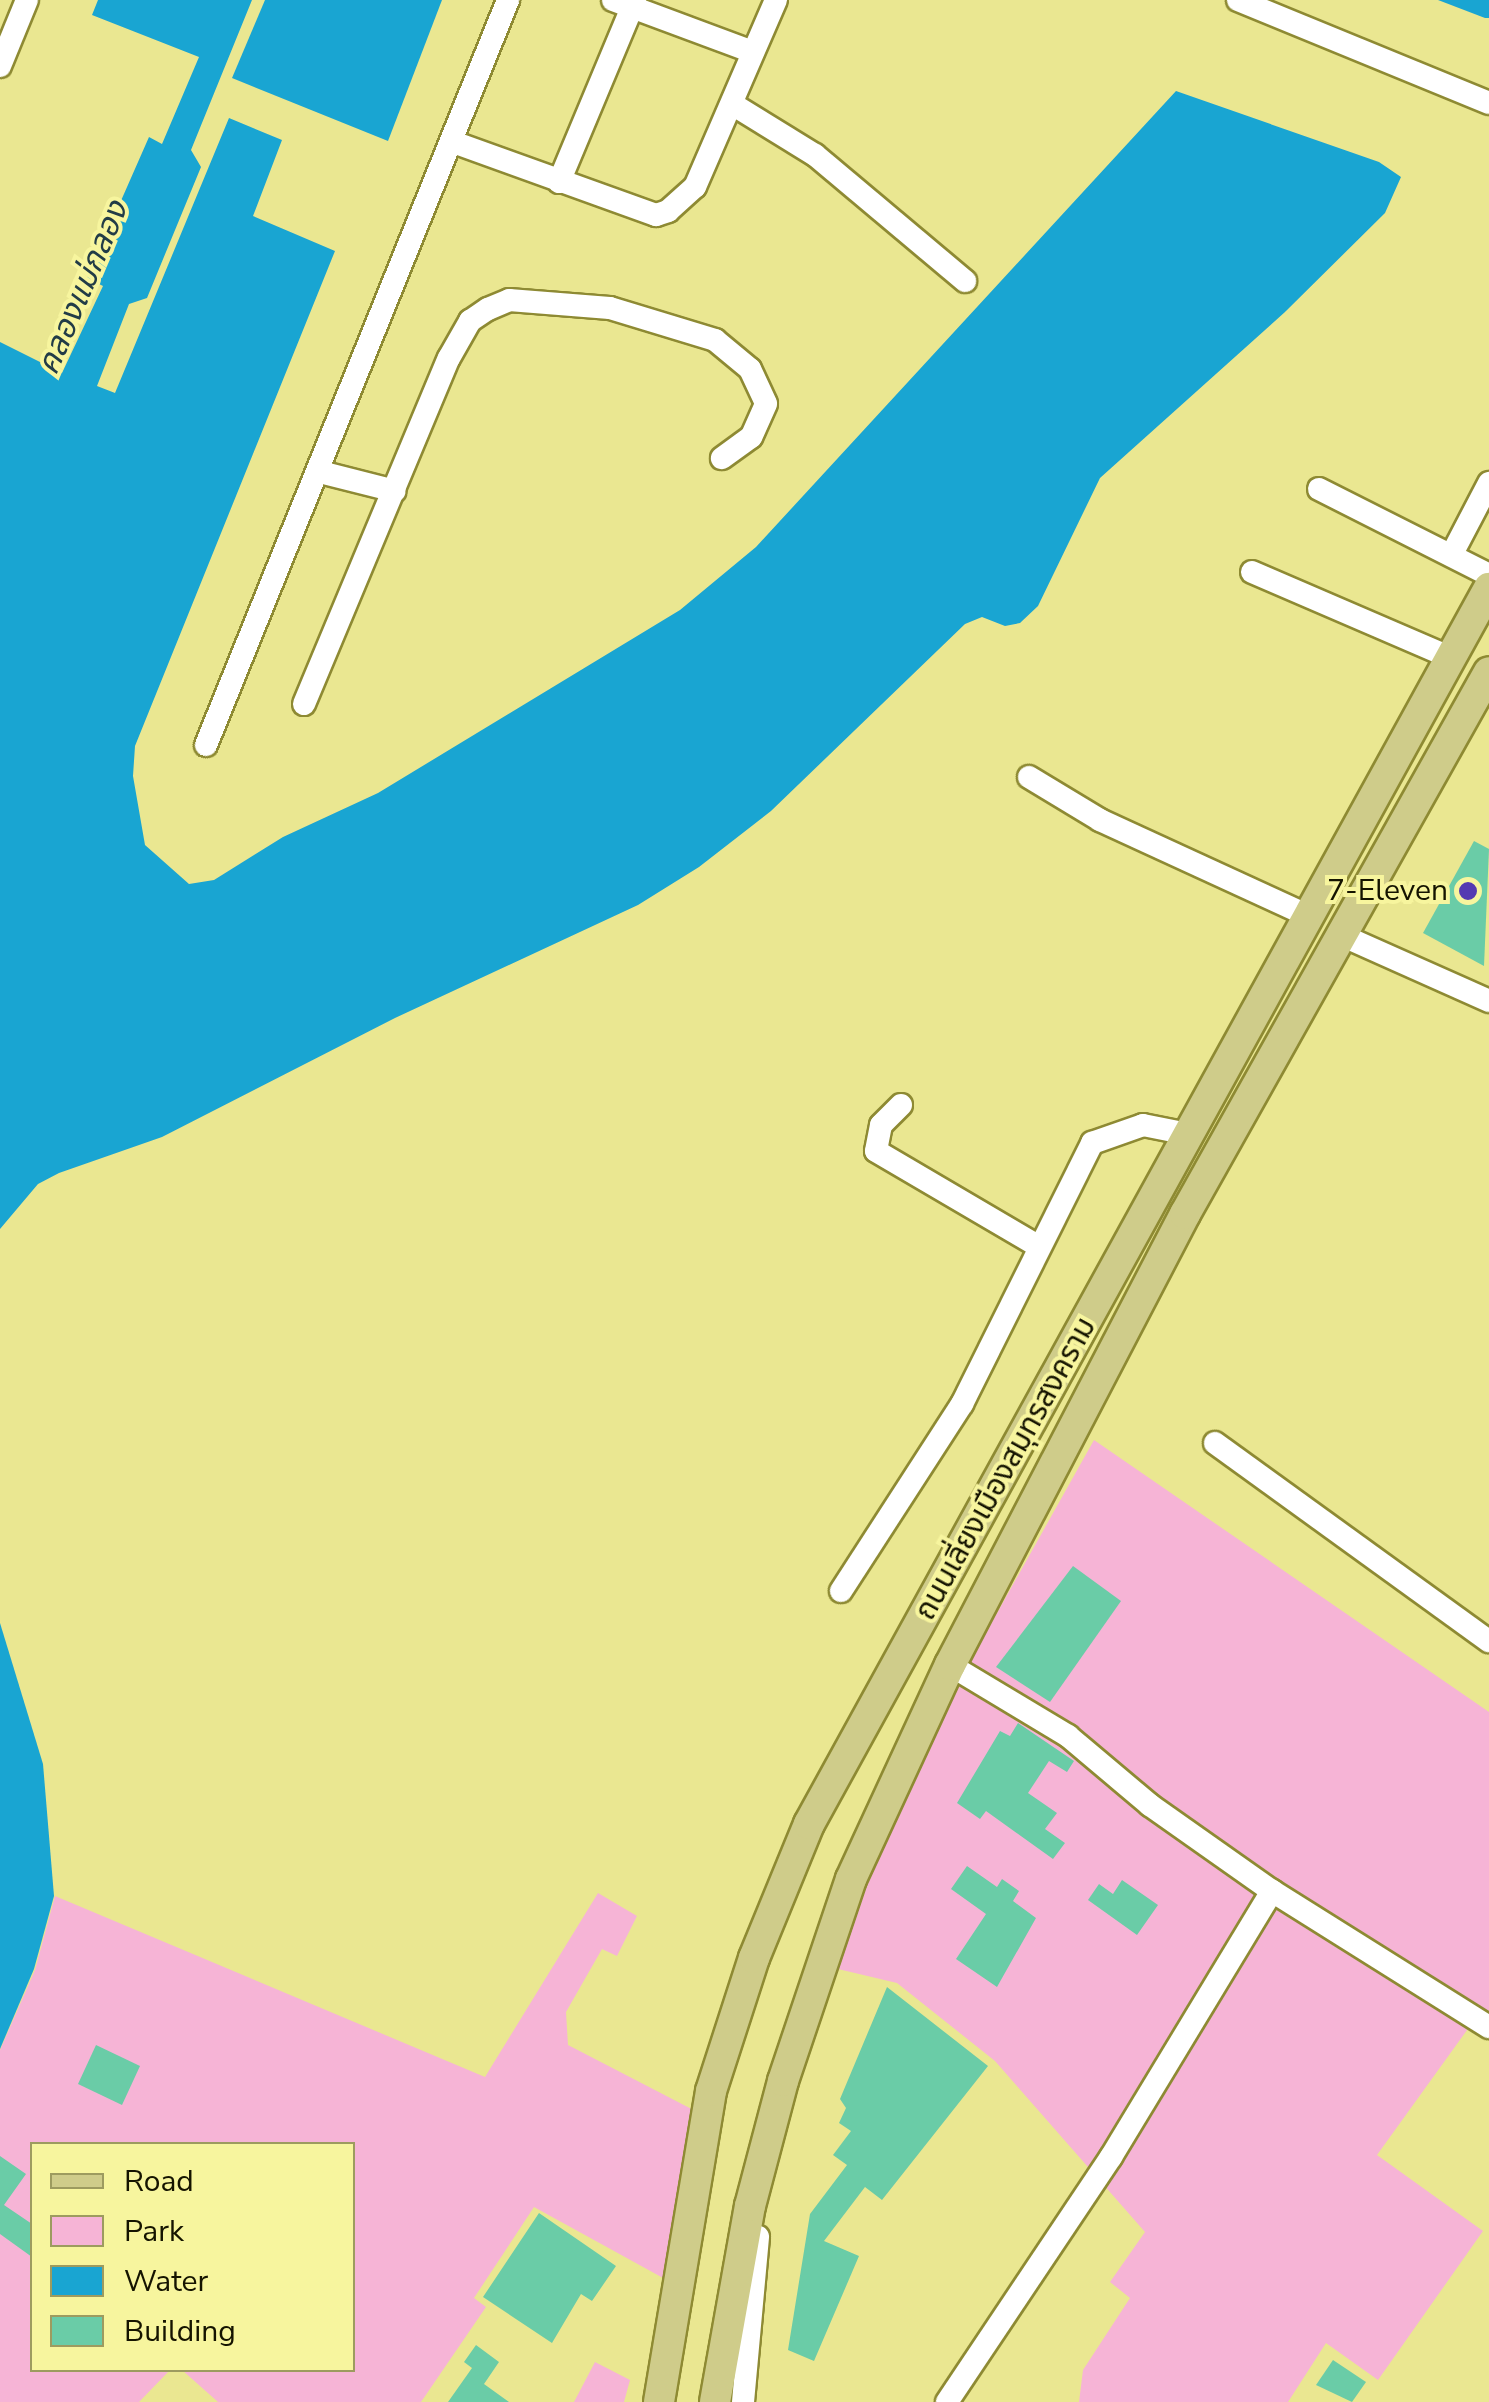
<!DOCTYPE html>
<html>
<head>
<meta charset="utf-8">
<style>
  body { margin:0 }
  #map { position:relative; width:1489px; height:2402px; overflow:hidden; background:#eae791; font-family:"Nunito Sans","Noto Sans Thai",sans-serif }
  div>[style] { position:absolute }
  .green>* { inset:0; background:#f6b4d6 }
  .water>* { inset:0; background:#19a5d2 }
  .building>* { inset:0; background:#6acca7 }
  .roads { filter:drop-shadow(2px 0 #8e8a33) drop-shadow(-2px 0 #8e8a33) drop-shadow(0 2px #8e8a33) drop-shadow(0 -2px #8e8a33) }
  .minor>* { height:22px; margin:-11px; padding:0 11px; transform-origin:11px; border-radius:11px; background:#fff }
  .major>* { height:30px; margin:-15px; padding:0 15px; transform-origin:15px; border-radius:15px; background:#cfcc8a }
  .dots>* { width:28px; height:28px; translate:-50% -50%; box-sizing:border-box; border:5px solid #f7f59e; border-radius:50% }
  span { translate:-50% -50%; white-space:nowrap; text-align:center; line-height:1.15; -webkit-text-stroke:8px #f7f59e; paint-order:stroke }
  .poi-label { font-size:30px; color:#151400 }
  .right { translate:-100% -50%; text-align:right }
  .street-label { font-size:30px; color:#151400 }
  .water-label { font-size:32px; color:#223c47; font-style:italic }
  .legend { position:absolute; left:30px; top:2142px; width:325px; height:230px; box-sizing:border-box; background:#f7f59e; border:2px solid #9d9b5f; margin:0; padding:12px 18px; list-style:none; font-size:30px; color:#151400 }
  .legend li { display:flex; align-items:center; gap:20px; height:50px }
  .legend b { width:50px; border:2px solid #9d9b5f }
</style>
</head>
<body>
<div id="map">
  <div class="green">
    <i style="clip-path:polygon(1094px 1440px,1489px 1712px,1489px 2027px,1475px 2019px,1377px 2155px,1483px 2231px,1378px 2380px,1326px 2343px,1288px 2402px,1079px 2402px,1083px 2370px,1130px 2298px,1110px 2282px,1145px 2232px,995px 2061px,897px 1983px,838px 1969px,866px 1883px,955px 1688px)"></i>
    <i style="clip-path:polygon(598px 1893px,637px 1916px,617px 1956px,602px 1949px,566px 2012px,568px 2045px,707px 2117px,674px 2284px,534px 2207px,474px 2298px,486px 2307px,421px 2402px,218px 2402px,182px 2370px,352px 2370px,352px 2144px,32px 2144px,32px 2370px,170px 2370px,139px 2402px,0 2402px,0 2050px,35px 1970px,55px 1896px,485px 2077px)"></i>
    <i style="clip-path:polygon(595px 2362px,630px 2380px,624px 2402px,574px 2402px)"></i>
  </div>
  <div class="water">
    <i style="clip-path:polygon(98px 0,252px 0,191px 150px,201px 167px,147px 298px,129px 304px,97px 386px,115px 393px,229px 118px,282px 140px,253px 216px,335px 251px,135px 746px,133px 776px,145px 845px,189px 884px,214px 880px,283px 837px,378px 793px,680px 610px,756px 547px,1176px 91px,1379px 162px,1401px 177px,1385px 213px,1285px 312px,1100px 478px,1038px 606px,1020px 623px,1005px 626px,982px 617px,965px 624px,771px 811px,699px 867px,638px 905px,395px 1018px,162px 1137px,59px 1173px,38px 1184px,0 1229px,0 342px,62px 373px,103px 286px,87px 278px,149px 137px,162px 144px,199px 57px,92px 15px)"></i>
    <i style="clip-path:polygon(265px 0,442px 0,388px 141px,232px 78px)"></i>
    <i style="clip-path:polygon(1438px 0,1489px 0,1489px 18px,1485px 18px)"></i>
    <i style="clip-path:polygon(0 1623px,43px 1764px,54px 1896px,34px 1969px,0 2049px)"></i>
  </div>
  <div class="building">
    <i style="clip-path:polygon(1474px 841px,1489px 849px,1484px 966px,1423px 933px)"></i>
    <i style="clip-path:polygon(1073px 1566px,1121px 1601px,1050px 1702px,996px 1667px)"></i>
    <i style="clip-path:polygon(1018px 1723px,1074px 1761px,1067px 1772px,1049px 1761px,1028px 1793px,1057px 1813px,1045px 1829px,1065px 1843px,1053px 1859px,986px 1811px,980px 1819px,957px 1803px,1000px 1731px,1010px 1736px)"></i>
    <i style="clip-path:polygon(967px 1866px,997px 1887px,1002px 1879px,1019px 1891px,1013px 1901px,1036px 1918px,997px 1987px,956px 1959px,986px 1914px,951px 1889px)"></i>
    <i style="clip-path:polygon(1122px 1880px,1158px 1905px,1137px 1935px,1088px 1900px,1099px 1884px,1113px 1894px)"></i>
    <i style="clip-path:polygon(887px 1987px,988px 2066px,882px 2200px,865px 2187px,824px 2241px,859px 2256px,814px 2361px,788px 2350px,810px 2214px,847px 2165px,833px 2155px,851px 2131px,839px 2123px,846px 2108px,840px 2099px)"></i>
    <i style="clip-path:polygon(96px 2045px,140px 2066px,122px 2105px,78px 2084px)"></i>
    <i style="clip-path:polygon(0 2156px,26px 2174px,4px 2205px,32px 2224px,32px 2257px,0 2234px)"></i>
    <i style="clip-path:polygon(539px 2213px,616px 2266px,592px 2301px,581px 2294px,552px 2343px,483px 2297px)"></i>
    <i style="clip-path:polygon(476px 2345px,499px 2362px,484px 2384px,509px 2402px,448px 2402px,472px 2368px,464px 2362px)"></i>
    <i style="clip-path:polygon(1333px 2360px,1366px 2382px,1352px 2402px,1316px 2385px)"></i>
  </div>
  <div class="roads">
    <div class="minor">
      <i style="left:613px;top:0;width:149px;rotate:20.4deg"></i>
      <i style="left:1238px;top:0;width:271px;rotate:22.3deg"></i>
      <i style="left:0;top:66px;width:71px;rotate:-67.8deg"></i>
      <i style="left:732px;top:104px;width:97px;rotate:31.6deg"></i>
      <i style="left:815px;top:155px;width:196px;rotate:40deg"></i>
      <i style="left:453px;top:142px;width:216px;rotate:19.8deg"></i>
      <i style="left:656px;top:215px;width:13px;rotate:-18deg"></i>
      <i style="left:668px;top:211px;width:36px;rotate:-42deg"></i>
      <i style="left:695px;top:187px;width:204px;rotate:-66.6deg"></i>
      <i style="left:559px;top:182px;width:197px;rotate:-67.3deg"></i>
      <i style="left:320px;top:472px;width:77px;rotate:14.2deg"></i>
      <i style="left:1319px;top:489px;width:191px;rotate:26.8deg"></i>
      <i style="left:1453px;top:552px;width:78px;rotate:-62.4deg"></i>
      <i style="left:1252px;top:572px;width:218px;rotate:23.3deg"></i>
      <i style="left:304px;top:704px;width:375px;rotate:-67.3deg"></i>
      <i style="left:449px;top:358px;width:43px;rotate:-60.4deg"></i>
      <i style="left:470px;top:321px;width:22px;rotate:-34deg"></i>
      <i style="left:488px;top:309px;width:23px;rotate:-23deg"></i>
      <i style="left:509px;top:300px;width:101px;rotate:4.5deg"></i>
      <i style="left:610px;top:308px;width:110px;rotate:16.9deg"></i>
      <i style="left:715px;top:340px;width:45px;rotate:39.6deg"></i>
      <i style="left:750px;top:369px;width:38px;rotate:65deg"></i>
      <i style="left:766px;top:404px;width:36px;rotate:114deg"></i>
      <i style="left:751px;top:437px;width:36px;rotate:144deg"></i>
      <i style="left:206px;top:745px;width:804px;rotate:-67.93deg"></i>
      <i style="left:1029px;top:777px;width:83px;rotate:31.2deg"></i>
      <i style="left:1100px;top:820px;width:232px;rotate:24.7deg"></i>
      <i style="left:1341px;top:935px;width:162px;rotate:24deg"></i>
      <i style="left:901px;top:1105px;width:28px;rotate:135deg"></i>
      <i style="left:881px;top:1125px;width:26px;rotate:101deg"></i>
      <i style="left:876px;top:1151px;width:186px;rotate:30.4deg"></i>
      <i style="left:1215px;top:1443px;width:338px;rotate:35.9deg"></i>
      <i style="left:841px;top:1591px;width:223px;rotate:-57.1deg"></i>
      <i style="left:962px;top:1404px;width:292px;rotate:-63.5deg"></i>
      <i style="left:1092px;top:1143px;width:54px;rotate:-19.4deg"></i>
      <i style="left:1143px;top:1125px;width:46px;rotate:11.3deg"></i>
      <i style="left:950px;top:1665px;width:138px;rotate:31deg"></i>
      <i style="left:1068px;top:1736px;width:107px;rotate:40.1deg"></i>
      <i style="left:1150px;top:1805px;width:149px;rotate:35.2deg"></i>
      <i style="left:1272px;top:1891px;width:256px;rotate:32.1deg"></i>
      <i style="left:743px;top:2402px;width:166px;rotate:-84.8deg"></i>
      <i style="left:947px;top:2402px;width:295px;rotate:-56.2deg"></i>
      <i style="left:1111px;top:2157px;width:311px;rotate:-58.8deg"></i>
    </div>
    <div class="major">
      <i style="left:659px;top:2402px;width:315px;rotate:-80.5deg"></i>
      <i style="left:711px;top:2091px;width:140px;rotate:-72.1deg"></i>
      <i style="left:754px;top:1958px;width:145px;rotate:-67.7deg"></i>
      <i style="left:809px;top:1824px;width:1411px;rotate:-61.18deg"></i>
      <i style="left:715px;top:2402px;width:199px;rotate:-79.9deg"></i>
      <i style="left:750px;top:2206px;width:129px;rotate:-75.2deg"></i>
      <i style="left:783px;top:2081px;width:213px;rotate:-71.4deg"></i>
      <i style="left:851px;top:1879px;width:236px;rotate:-65.2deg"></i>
      <i style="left:950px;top:1665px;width:509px;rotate:-62.48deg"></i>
      <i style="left:1185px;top:1214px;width:621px;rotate:-60.71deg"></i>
    </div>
  </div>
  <div class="dots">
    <i style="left:1468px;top:891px;background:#543ab2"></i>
  </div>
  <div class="poi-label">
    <span class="right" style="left:1448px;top:891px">7-Eleven</span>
  </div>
  <div class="street-label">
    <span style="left:1006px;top:1469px;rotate:-61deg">ถนนเลี่ยงเมืองสมุทรสงคราม</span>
  </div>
  <div class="water-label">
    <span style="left:83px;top:288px;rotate:-67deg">คลองแม่กลอง</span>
  </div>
  <ul class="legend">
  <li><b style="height:12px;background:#cfcc8a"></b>Road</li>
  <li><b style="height:28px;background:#f6b4d6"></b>Park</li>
  <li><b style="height:28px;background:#19a5d2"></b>Water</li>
  <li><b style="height:28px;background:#6acca7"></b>Building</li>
  </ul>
</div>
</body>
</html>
